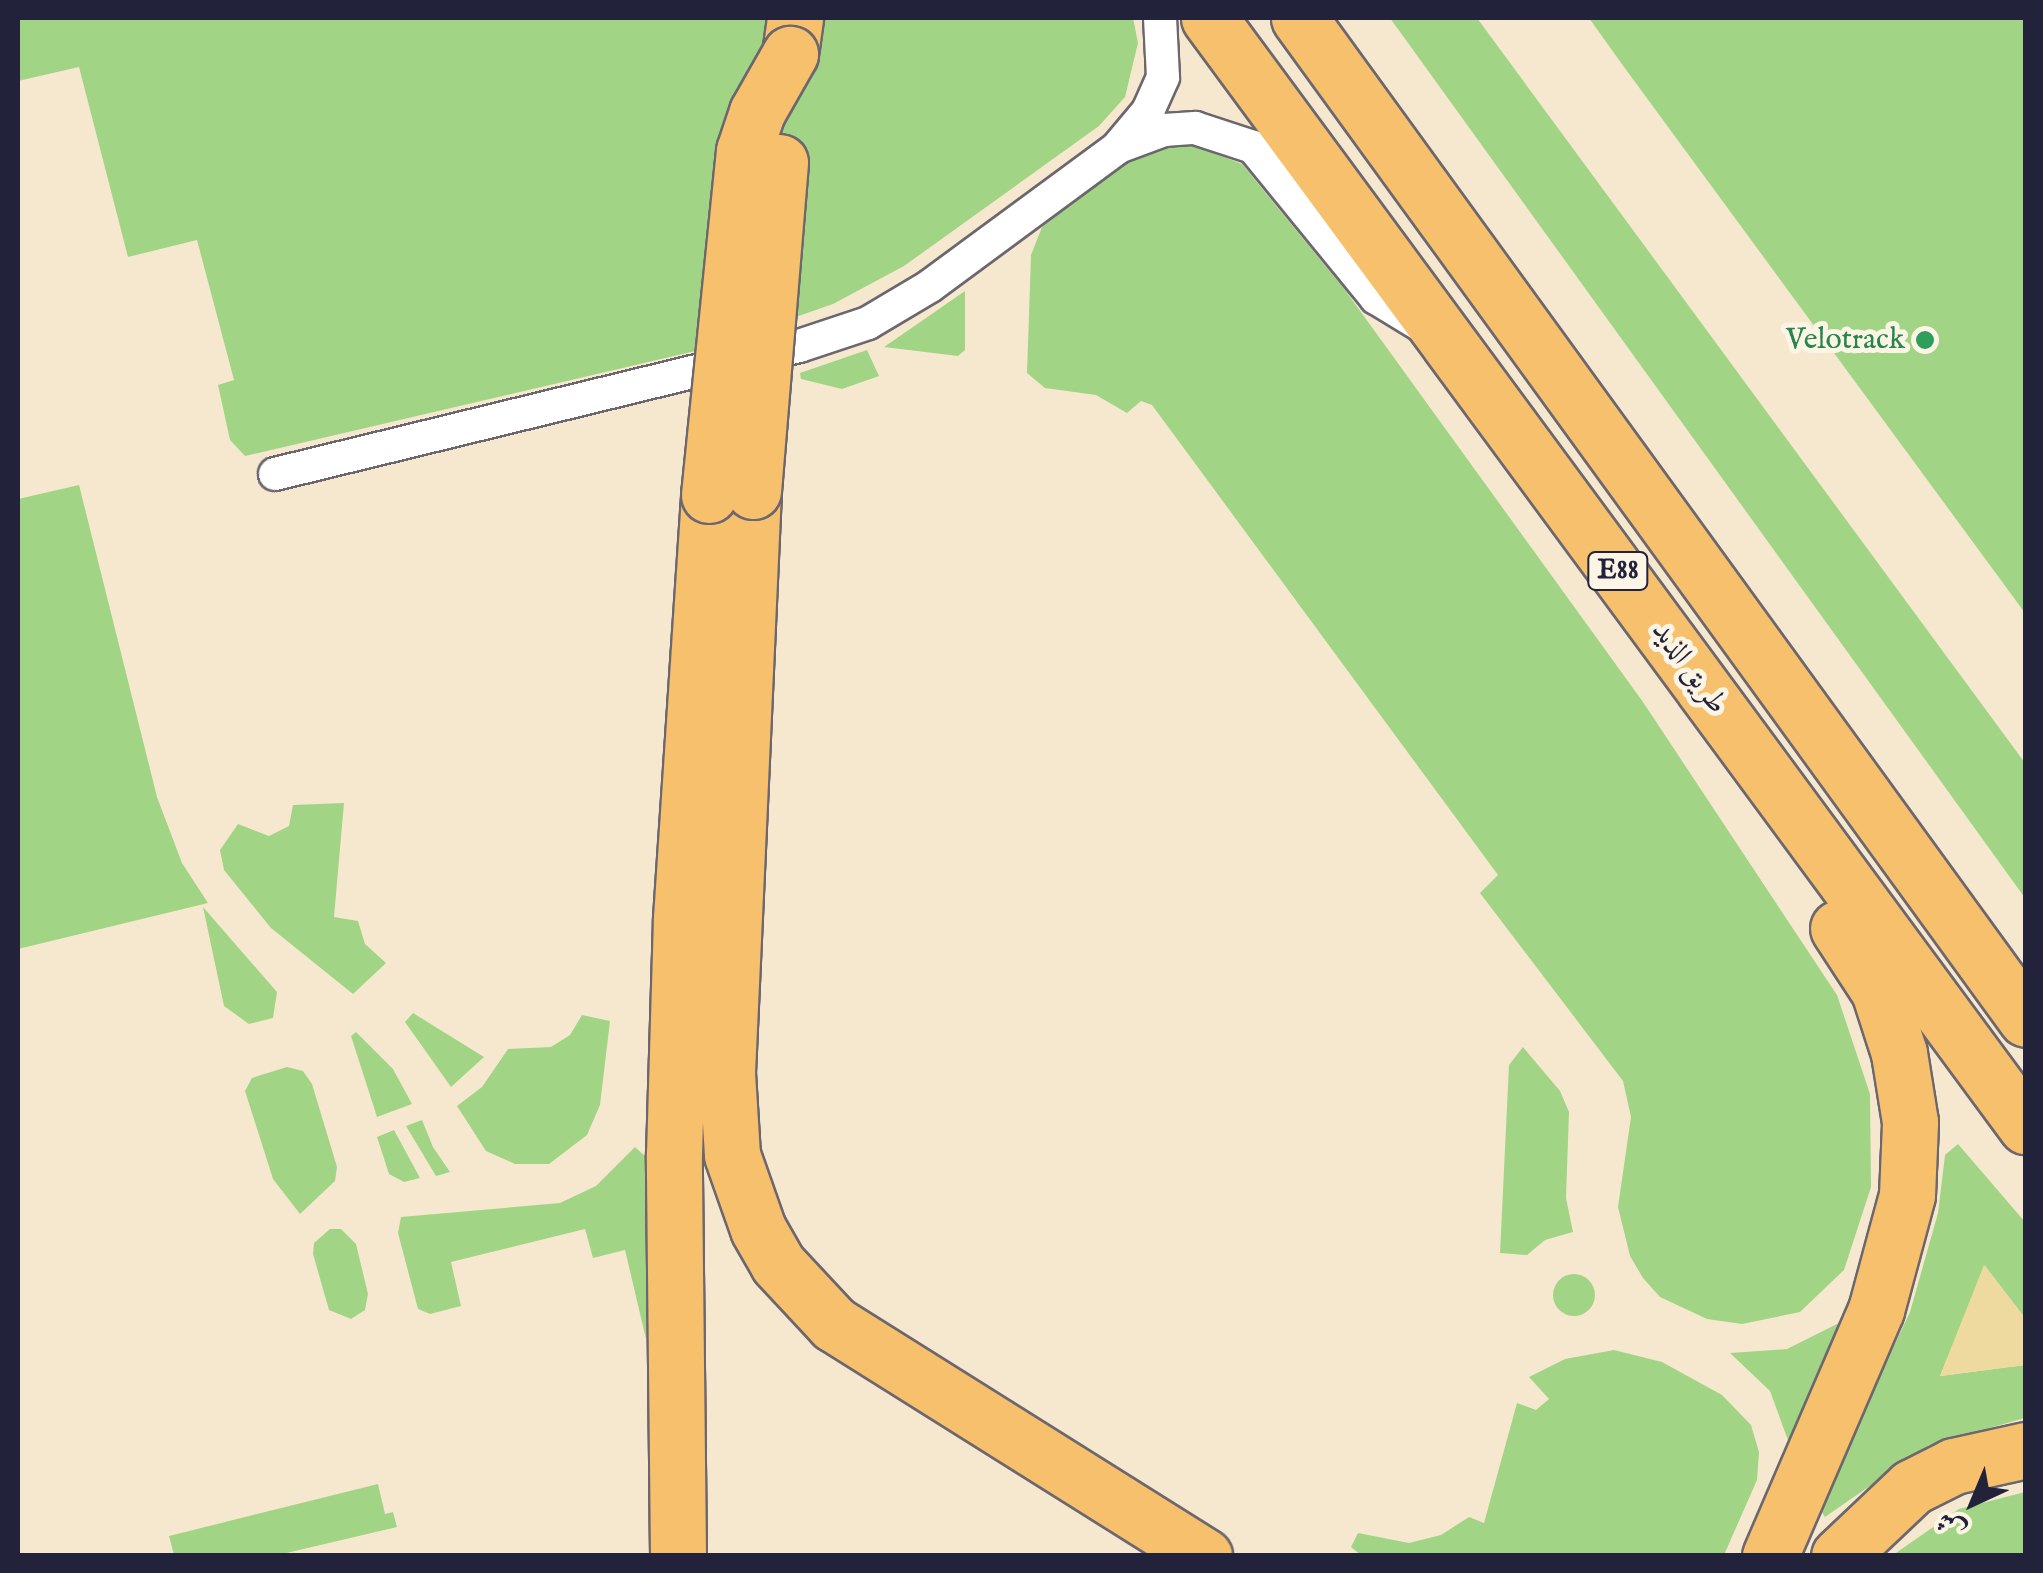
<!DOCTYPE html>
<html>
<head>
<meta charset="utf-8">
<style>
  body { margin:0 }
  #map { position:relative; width:2043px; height:1573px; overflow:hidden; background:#f6e8cf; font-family:"IM FELL English",Amiri,serif }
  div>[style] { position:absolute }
  .green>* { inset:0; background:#a1d585 }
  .round { border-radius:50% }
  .sand>* { inset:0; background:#eeda9e }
  .roads { filter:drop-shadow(2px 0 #6c676f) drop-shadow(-2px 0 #6c676f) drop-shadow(0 2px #6c676f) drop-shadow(0 -2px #6c676f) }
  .minor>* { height:32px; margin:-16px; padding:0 16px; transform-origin:16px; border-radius:16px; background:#fff }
  .motorway>* { height:55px; margin:-27.5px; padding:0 27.5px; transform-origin:27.5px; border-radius:27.5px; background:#f7c06c }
  .bridges { filter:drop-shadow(2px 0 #6c676f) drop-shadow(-2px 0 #6c676f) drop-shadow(0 2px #6c676f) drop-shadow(0 -2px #6c676f) }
  .motorway-bridge>* { height:55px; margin:-27.5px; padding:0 27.5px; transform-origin:27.5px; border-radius:27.5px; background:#f7c06c }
  .dots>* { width:28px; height:28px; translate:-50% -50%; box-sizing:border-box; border:5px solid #fcf5e5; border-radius:50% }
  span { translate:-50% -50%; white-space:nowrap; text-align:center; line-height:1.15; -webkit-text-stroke:10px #fcf5e5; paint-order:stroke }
  .shield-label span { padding:2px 8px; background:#fcf5e5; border:2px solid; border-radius:8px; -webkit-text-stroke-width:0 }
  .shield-label { font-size:28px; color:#22223b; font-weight:700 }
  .leisure-label { font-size:30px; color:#27864d }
  .right { translate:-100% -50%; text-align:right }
  .street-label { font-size:30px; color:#22223b }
  .frame { position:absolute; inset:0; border:20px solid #22223b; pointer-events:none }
  .north { position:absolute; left:1923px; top:1453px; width:100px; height:100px; -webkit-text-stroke:8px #fcf5e5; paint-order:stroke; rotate:224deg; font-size:28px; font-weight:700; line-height:40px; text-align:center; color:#22223b }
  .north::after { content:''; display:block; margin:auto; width:35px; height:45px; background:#22223b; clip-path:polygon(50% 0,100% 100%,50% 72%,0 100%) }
</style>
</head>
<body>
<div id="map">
  <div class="green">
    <i style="clip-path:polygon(18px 18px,1133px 18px,1138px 43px,1125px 97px,1099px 126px,904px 266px,833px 304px,704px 349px,245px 456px,230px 440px,218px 385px,234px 380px,197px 240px,128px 257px,79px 67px,18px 81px)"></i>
    <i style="clip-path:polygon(1390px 18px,1477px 18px,2025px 763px,2025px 898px)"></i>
    <i style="clip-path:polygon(1589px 18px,2025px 18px,2025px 613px,1624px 67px)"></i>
    <i style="clip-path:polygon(1182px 141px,1242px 164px,1345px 290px,1643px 702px,1837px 995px,1870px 1094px,1871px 1187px,1844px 1270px,1800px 1312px,1742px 1324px,1707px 1319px,1660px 1297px,1643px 1278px,1630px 1256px,1618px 1207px,1631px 1117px,1623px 1081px,1480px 893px,1498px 875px,1152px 405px,1141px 401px,1127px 413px,1096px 395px,1045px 388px,1027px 373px,1031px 255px,1042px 227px,1136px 153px)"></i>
    <i style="clip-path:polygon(965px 291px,965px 350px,958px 356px,884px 347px)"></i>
    <i style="clip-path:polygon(867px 350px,879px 376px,842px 389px,801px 379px,800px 373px)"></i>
    <i style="clip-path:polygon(79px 485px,157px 797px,182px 863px,208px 903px,18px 949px,18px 499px)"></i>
    <i style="clip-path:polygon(344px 803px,334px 917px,358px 921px,365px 944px,386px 963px,353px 994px,271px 928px,224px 870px,220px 850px,238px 824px,269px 836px,289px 826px,293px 805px)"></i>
    <i style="clip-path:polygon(203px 907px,277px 992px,273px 1018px,249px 1024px,224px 1006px)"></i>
    <i style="clip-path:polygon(413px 1013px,484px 1057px,451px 1087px,405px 1022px)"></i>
    <i style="clip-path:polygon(582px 1015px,610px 1021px,600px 1105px,587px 1135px,549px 1164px,515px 1164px,486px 1151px,457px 1106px,482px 1087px,508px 1049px,551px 1047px,570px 1035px)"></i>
    <i style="clip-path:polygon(356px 1032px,393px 1069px,412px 1104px,377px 1117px,351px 1036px)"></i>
    <i style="clip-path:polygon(1523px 1047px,1560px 1091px,1569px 1112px,1566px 1198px,1573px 1232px,1545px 1240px,1527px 1255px,1500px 1253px,1509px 1065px)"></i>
    <i style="clip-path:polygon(287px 1067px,303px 1071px,312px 1084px,337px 1167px,335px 1181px,300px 1214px,273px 1179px,245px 1091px,252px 1078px)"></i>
    <i style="clip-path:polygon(422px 1120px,433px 1147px,450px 1172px,436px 1176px,406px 1126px)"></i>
    <i style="clip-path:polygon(394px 1130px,420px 1178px,404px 1182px,389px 1174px,377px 1137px)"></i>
    <i style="clip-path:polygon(1958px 1144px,2025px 1222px,2025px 1318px,1985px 1266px,1940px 1376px,2025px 1365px,2025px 1418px,1929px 1445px,1825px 1517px,1818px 1506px,1910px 1312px,1938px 1213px,1945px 1155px)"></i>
    <i style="clip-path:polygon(635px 1147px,648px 1159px,646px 1339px,625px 1250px,593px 1258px,585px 1229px,451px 1262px,461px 1306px,430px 1314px,418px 1309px,398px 1233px,401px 1217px,560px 1203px,596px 1186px)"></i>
    <i style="clip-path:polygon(330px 1229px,341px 1229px,356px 1244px,368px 1294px,365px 1310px,351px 1319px,329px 1310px,313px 1254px,314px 1243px)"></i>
    <i class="round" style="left:1553px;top:1274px;width:42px;height:42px"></i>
    <i style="clip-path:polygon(1845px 1320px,1789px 1443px,1770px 1391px,1730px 1353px,1787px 1349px)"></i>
    <i style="clip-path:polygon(1614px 1350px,1662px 1362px,1722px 1395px,1751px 1425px,1759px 1452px,1757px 1480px,1724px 1555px,1362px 1556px,1351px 1547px,1358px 1533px,1409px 1543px,1441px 1535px,1469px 1517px,1484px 1523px,1517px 1403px,1536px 1410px,1549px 1399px,1529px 1377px,1565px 1359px)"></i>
    <i style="clip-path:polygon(378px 1484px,385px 1514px,393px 1512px,397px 1527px,278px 1555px,174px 1555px,169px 1536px)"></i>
    <i style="clip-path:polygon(2025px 1492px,2025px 1555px,1893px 1555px,1959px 1509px)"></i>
  </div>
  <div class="sand">
    <i style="clip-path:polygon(1984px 1265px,2025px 1318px,2025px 1365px,1940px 1376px)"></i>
  </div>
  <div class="roads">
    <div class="minor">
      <i style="left:1121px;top:146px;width:46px;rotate:-20.4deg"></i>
      <i style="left:1164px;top:130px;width:31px;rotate:-4deg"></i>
      <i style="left:1195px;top:128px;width:61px;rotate:18.1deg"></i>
      <i style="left:1253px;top:147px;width:195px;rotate:50.8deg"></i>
      <i style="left:1376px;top:298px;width:66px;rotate:31.3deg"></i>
      <i style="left:275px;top:474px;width:539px;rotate:-13.73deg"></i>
      <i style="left:799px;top:346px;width:73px;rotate:-18.4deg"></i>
      <i style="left:868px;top:323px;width:72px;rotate:-30.8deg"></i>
      <i style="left:930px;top:286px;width:232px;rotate:-36.4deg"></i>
      <i style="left:1117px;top:148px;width:48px;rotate:-50deg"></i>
      <i style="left:1148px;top:111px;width:37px;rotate:-66deg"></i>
      <i style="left:1163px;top:77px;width:59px;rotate:-92.9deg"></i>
    </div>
    <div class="motorway">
      <i style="left:1209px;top:18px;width:1377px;rotate:53.6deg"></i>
      <i style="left:1299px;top:18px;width:1237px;rotate:54.01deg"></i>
      <i style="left:790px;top:54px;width:36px;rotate:-82deg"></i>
      <i style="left:753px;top:491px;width:583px;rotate:92.56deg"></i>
      <i style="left:727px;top:1073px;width:82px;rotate:86.5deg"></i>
      <i style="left:732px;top:1155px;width:78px;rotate:70.6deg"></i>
      <i style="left:758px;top:1229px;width:40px;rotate:60.3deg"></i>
      <i style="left:778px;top:1264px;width:82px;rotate:47deg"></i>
      <i style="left:834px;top:1324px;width:437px;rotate:32.1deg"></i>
      <i style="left:678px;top:1556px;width:402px;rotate:-90.6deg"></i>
      <i style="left:674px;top:1154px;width:236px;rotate:-88.3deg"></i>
      <i style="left:681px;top:918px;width:424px;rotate:-86.2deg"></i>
      <i style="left:1770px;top:1556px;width:268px;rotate:-66.7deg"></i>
      <i style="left:1876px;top:1310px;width:119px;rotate:-74.9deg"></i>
      <i style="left:1907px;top:1195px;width:73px;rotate:-87.6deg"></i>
      <i style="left:1910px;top:1122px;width:70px;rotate:-99.1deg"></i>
      <i style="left:1899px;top:1053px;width:65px;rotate:-107.9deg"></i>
      <i style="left:1879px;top:991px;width:75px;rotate:-123.1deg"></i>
      <i style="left:1839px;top:1556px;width:100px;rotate:-43.4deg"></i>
      <i style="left:1912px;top:1487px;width:47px;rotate:-26.6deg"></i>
      <i style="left:1954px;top:1466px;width:74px;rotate:-12.5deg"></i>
    </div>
  </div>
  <div class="bridges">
    <div class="motorway-bridge">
      <i style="left:753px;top:491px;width:330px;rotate:-85.3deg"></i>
      <i style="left:709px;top:495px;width:346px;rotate:-84.2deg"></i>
      <i style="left:744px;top:151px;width:41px;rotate:-71.6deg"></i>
      <i style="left:757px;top:112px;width:67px;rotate:-60.4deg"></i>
    </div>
  </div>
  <div class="dots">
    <i style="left:1925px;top:340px;background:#2e9e5b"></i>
  </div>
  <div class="shield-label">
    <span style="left:1618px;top:571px">E88</span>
  </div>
  <div class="leisure-label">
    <span class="right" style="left:1905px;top:340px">Velotrack</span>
  </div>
  <div class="street-label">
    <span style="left:1689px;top:668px;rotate:54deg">طريق الذيد</span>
  </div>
  <div class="frame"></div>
  <div class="north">ش</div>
</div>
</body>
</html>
